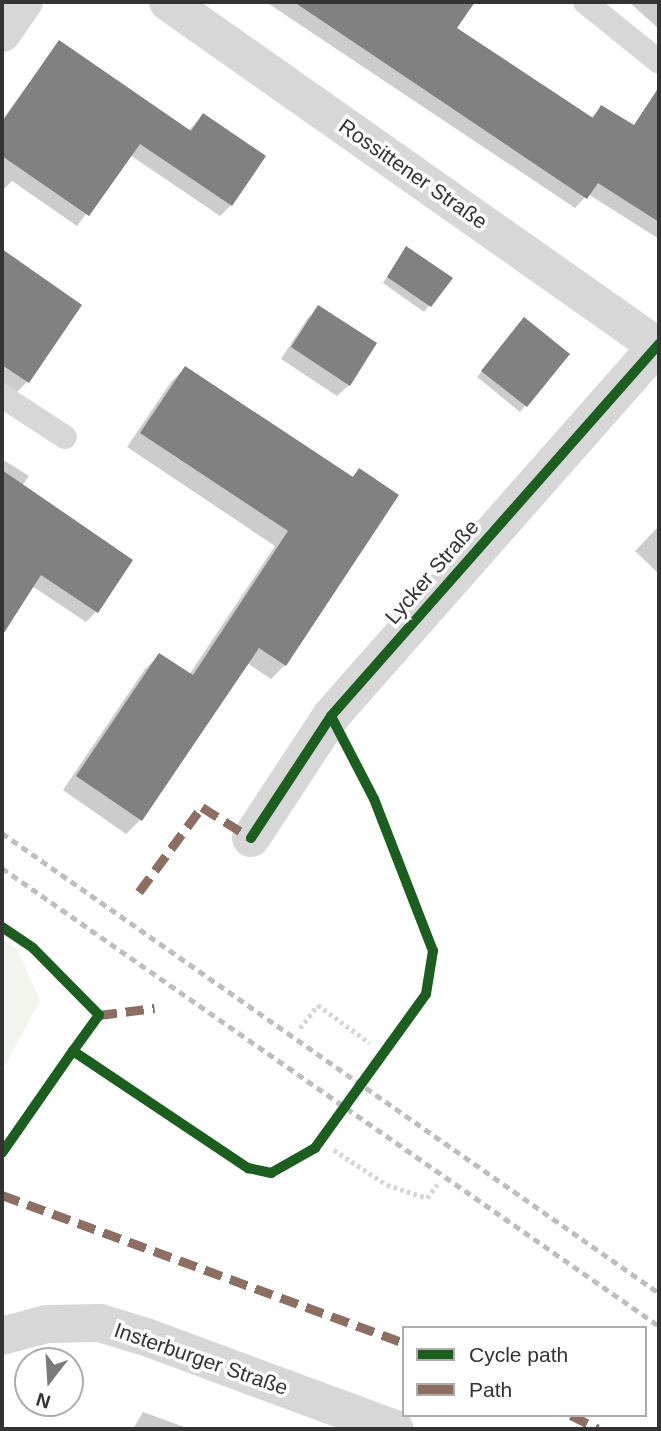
<!DOCTYPE html>
<html>
<head>
<meta charset="utf-8">
<style>
  body { margin:0 }
  #map { position:relative; width:661px; height:1431px; overflow:hidden; background:#fff; font-family:Arial,sans-serif }
  div>[style] { position:absolute }
  .green>* { inset:0; background:#f1f5ed }
  .shadow>* { inset:0; background:#0003 }
  .building>* { inset:0; background:#818181 }
  .path>* { height:4.5px; margin-top:-2.25px; transform-origin:0; background:repeating-linear-gradient(90deg,#d6d6d6 0 3.5px,transparent 0 7px) }
  .service>* { height:24px; margin:-12px; padding:0 12px; transform-origin:12px; border-radius:12px; background:#d7d7d7 }
  .minor>* { height:38px; margin:-19px; padding:0 19px; transform-origin:19px; border-radius:19px; background:#d7d7d7 }
  .rail>* { height:5px; margin-top:-2.5px; transform-origin:0; background:repeating-linear-gradient(90deg,#bebebe 0 7px,transparent 0 12px) }
  .quiet>* { height:9px; margin-top:-4.5px; transform-origin:0; background:repeating-linear-gradient(90deg,#8d6e63 0 18px,transparent 0 27px) }
  .cycleway>* { height:10px; margin:-5px; padding:0 5px; transform-origin:5px; border-radius:5px; background:#1b5e20 }
  span { translate:-50% -50%; white-space:nowrap; text-align:center; line-height:1.15; -webkit-text-stroke:7px #fff; paint-order:stroke }
  .street-label { font-size:21px; color:#333 }
  .frame { position:absolute; inset:0; border:4px solid #333; pointer-events:none }
  .legend { position:absolute; left:402px; top:1326px; width:245px; height:91px; box-sizing:border-box; background:#fff; border:2px solid #adadad; margin:0; padding:9px 12px; list-style:none; font-size:21px; color:#333 }
  .legend li { display:flex; align-items:center; gap:14px; height:35px }
  .legend b { width:35px; border:2px solid #adadad }
  .north { position:absolute; left:14px; top:1347px; width:70px; height:70px; box-sizing:border-box; background:#fff; border:2px solid #adadad; border-radius:50%; rotate:197deg; font-size:19px; font-weight:700; line-height:28px; text-align:center; color:#333 }
  .north::after { content:''; display:block; margin:auto; width:24px; height:32px; background:#7a7a7a; clip-path:polygon(50% 0,100% 100%,50% 72%,0 100%) }
</style>
</head>
<body>
<div id="map">
  <div class="green">
    <i style="clip-path:polygon(2px 939px,17px 949px,40px 1001px,2px 1071px)"></i>
  </div>
  <div class="shadow">
    <i style="clip-path:polygon(266px 2px,410px 2px,415px 5px,417px 2px,469px 2px,471px 4px,455px 29px,590px 118px,602px 107px,633px 126px,639px 120px,659px 133px,659px 239px,588px 194px,575px 208px)"></i>
    <i style="clip-path:polygon(629px 2px,659px 2px,659px 29px)"></i>
    <i style="clip-path:polygon(59px 42px,188px 131px,203px 115px,231px 205px,220px 216px,130px 155px,77px 226px,12px 181px,2px 191px,2px 120px)"></i>
    <i style="clip-path:polygon(406px 248px,450px 279px,424px 312px,383px 283px)"></i>
    <i style="clip-path:polygon(2px 251px,80px 305px,27px 382px,16px 393px,2px 383px)"></i>
    <i style="clip-path:polygon(319px 308px,349px 385px,337px 396px,281px 359px,307px 319px)"></i>
    <i style="clip-path:polygon(519px 325px,568px 354px,520px 412px,477px 377px)"></i>
    <i style="clip-path:polygon(185px 368px,351px 478px,359px 470px,285px 665px,271px 679px,247px 663px,140px 820px,126px 834px,63px 790px,145px 669px,159px 655px,189px 675px,275px 546px,127px 447px,171px 382px)"></i>
    <i style="clip-path:polygon(2px 459px,29px 476px,22px 486px,96px 612px,86px 622px,32px 586px,2px 630px)"></i>
    <i style="clip-path:polygon(659px 526px,659px 574px,635px 551px)"></i>
    <i style="clip-path:polygon(143px 1412px,190px 1429px,133px 1429px)"></i>
  </div>
  <div class="building">
    <i style="clip-path:polygon(294px 2px,475px 2px,457px 28px,593px 118px,601px 105px,634px 125px,659px 87px,659px 222px,598px 183px,587px 199px)"></i>
    <i style="clip-path:polygon(59px 40px,191px 131px,203px 113px,266px 156px,232px 206px,140px 144px,89px 216px,2px 156px,2px 122px)"></i>
    <i style="clip-path:polygon(406px 246px,453px 278px,431px 307px,387px 277px)"></i>
    <i style="clip-path:polygon(2px 249px,82px 305px,29px 383px,2px 365px)"></i>
    <i style="clip-path:polygon(318px 305px,377px 343px,350px 386px,291px 347px)"></i>
    <i style="clip-path:polygon(524px 317px,570px 354px,527px 407px,481px 371px)"></i>
    <i style="clip-path:polygon(185px 366px,353px 477px,359px 468px,399px 495px,286px 666px,259px 648px,142px 821px,76px 776px,159px 653px,193px 675px,288px 531px,140px 433px)"></i>
    <i style="clip-path:polygon(2px 470px,133px 560px,98px 613px,41px 575px,2px 636px)"></i>
  </div>
  <div class="path">
    <i style="left:300px;top:1028px;width:29px;rotate:-52deg"></i>
    <i style="left:318px;top:1005px;width:64px;rotate:36.2deg"></i>
    <i style="left:334px;top:1150px;width:64px;rotate:33.4deg"></i>
    <i style="left:387px;top:1185px;width:42px;rotate:18deg"></i>
    <i style="left:427px;top:1198px;width:17px;rotate:-54deg"></i>
  </div>
  <div class="service">
    <i style="left:585px;top:2px;width:95px;rotate:39deg"></i>
    <i style="left:2px;top:396px;width:75px;rotate:33.1deg"></i>
  </div>
  <div class="minor">
    <i style="left:168px;top:2px;width:598px;rotate:35.13deg"></i>
    <i style="left:2px;top:33px;width:38px;rotate:-55deg"></i>
    <i style="left:251px;top:838px;width:146px;rotate:-56.7deg"></i>
    <i style="left:331px;top:716px;width:496px;rotate:-48.6deg"></i>
    <i style="left:2px;top:1336px;width:47px;rotate:-14.9deg"></i>
    <i style="left:47px;top:1324px;width:53px;rotate:-1.1deg"></i>
    <i style="left:100px;top:1323px;width:48px;rotate:16.9deg"></i>
    <i style="left:146px;top:1337px;width:265px;rotate:20.3deg"></i>
  </div>
  <div class="rail">
    <i style="left:2px;top:833px;width:802px;rotate:35deg"></i>
    <i style="left:2px;top:868px;width:801px;rotate:34.88deg"></i>
  </div>
  <div class="quiet">
    <i style="left:139px;top:892px;width:106px;rotate:-53.5deg"></i>
    <i style="left:202px;top:807px;width:58px;rotate:32.3deg"></i>
    <i style="left:99px;top:1015px;width:56px;rotate:-7.1deg"></i>
    <i style="left:2px;top:1195px;width:428px;rotate:20.2deg"></i>
    <i style="left:571px;top:1415px;width:30px;rotate:27deg"></i>
  </div>
  <div class="cycleway">
    <i style="left:251px;top:838px;width:146px;rotate:-56.7deg"></i>
    <i style="left:331px;top:716px;width:496px;rotate:-48.6deg"></i>
    <i style="left:2px;top:927px;width:37px;rotate:34deg"></i>
    <i style="left:33px;top:948px;width:94px;rotate:45.4deg"></i>
    <i style="left:99px;top:1015px;width:44px;rotate:125.8deg"></i>
    <i style="left:2px;top:1153px;width:124px;rotate:-55.2deg"></i>
    <i style="left:73px;top:1051px;width:211px;rotate:33.8deg"></i>
    <i style="left:248px;top:1168px;width:24px;rotate:12deg"></i>
    <i style="left:271px;top:1173px;width:51px;rotate:-29.6deg"></i>
    <i style="left:315px;top:1148px;width:190px;rotate:-54.2deg"></i>
    <i style="left:426px;top:994px;width:44px;rotate:-80.8deg"></i>
    <i style="left:433px;top:951px;width:163px;rotate:-111.2deg"></i>
    <i style="left:374px;top:799px;width:93px;rotate:-117.4deg"></i>
  </div>
  <div class="street-label">
    <span style="left:413px;top:174px;rotate:35deg">Rossittener Straße</span>
    <span style="left:432px;top:572px;rotate:-49deg">Lycker Straße</span>
    <span style="left:201px;top:1359px;rotate:19deg">Insterburger Straße</span>
  </div>
  <div class="frame"></div>
  <ul class="legend">
  <li><b style="height:9px;background:#1b5e20"></b>Cycle path</li>
  <li><b style="height:9px;background:#8d6e63"></b>Path</li>
  </ul>
  <div class="north">N</div>
</div>
</body>
</html>
